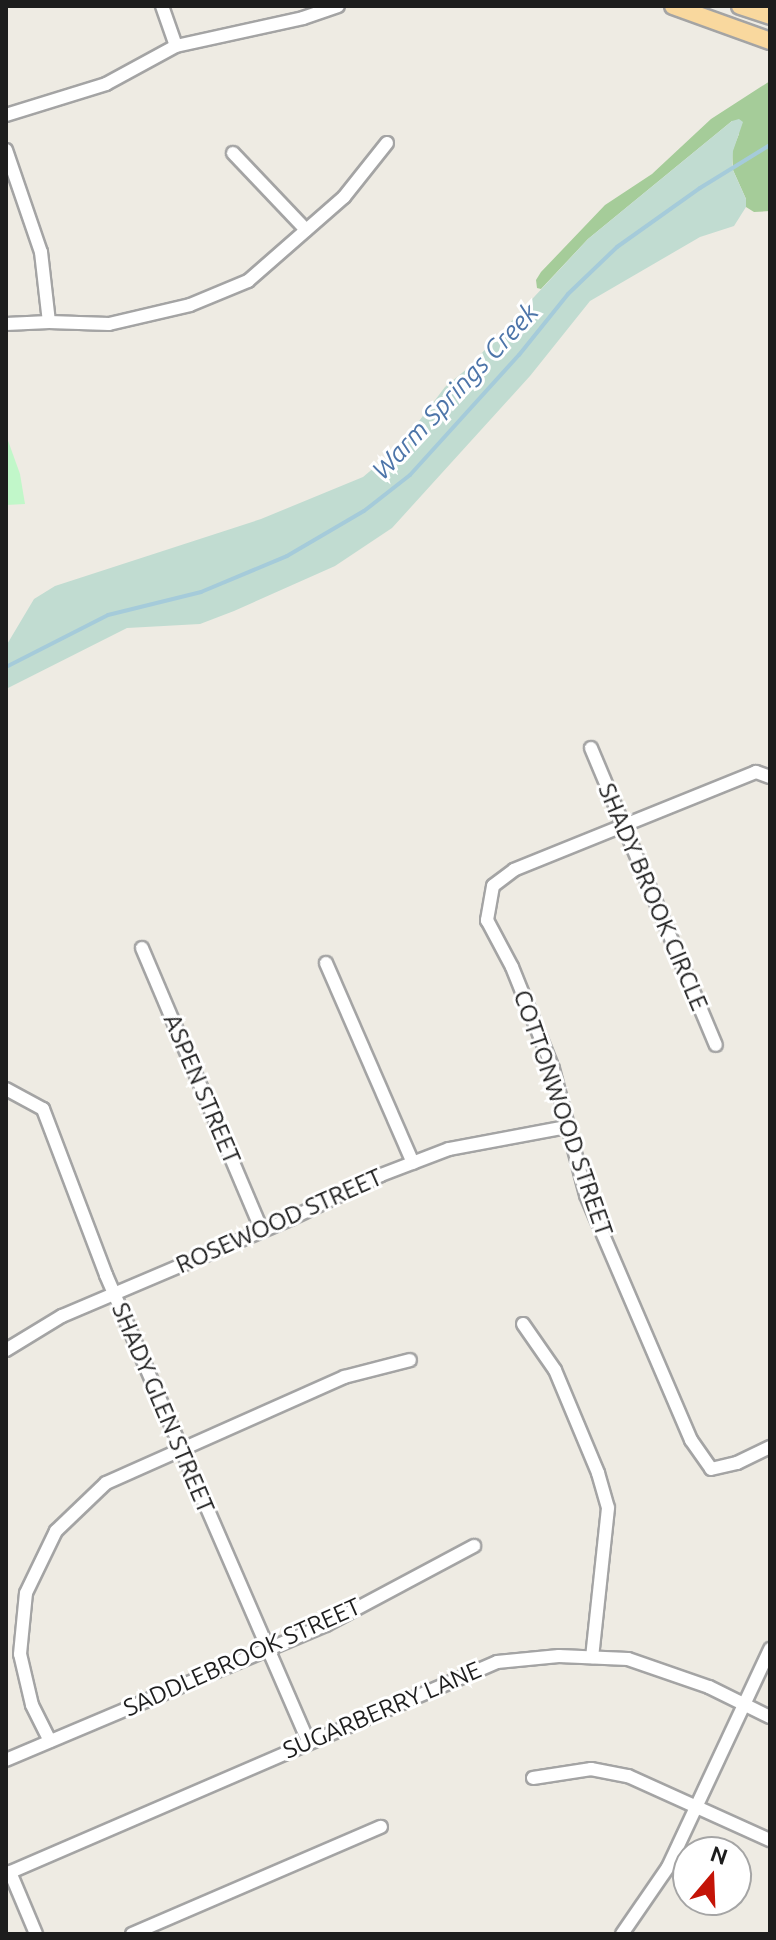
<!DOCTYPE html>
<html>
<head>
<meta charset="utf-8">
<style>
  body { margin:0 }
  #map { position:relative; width:776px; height:1940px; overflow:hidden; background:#eeebe3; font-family:Ubuntu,sans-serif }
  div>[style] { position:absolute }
  .forest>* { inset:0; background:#a5cc99 }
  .wetland>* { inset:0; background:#c1dcd1 }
  .park>* { inset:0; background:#c1f7c9 }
  .stream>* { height:4px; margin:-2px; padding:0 2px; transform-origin:2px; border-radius:2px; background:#a5cbda }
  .roads { filter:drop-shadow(2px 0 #a4a4a4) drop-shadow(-2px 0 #a4a4a4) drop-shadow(0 2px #a4a4a4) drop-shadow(0 -2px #a4a4a4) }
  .minor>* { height:12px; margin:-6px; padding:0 6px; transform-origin:6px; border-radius:6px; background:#fff }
  .major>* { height:16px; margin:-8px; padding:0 8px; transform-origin:8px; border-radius:8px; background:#f9d89e }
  span { translate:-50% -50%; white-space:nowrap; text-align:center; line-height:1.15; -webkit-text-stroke:6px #fff; paint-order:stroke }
  .street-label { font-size:24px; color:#1d1d1d }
  .water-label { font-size:26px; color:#4d75a9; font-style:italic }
  .frame { position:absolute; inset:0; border:8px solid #1d1d1d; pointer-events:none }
  .north { position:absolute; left:672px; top:1836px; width:80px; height:80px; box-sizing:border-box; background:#fff; border:2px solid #a5a5a5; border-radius:50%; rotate:19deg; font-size:22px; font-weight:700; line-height:32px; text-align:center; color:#1d1d1d }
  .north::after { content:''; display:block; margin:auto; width:28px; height:36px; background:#c41407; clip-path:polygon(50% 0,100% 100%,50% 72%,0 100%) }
</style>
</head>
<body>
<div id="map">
  <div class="forest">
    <i style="clip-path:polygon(770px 81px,770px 211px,754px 212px,746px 207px,746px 199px,733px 170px,732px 151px,739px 134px,732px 121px,588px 239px,541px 289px,537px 288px,536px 280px,541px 272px,605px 205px,652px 174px,711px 119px)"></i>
  </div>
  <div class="wetland">
    <i style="clip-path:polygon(739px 119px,743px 122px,733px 151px,732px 168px,746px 199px,746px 207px,734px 226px,700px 237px,590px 301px,530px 376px,392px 528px,335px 566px,234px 611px,200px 624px,127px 628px,6px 689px,6px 646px,34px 599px,55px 586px,261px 519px,363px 477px,400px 446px,445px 387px,468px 368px,588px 239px,732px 121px)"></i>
  </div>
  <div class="park">
    <i style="clip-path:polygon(6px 435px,20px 474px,25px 504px,6px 505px)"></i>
  </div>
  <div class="stream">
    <i style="left:6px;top:667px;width:114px;rotate:-27deg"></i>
    <i style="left:108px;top:615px;width:96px;rotate:-13.9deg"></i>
    <i style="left:201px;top:592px;width:93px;rotate:-22.7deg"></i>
    <i style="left:287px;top:556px;width:89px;rotate:-30.3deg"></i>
    <i style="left:364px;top:511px;width:58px;rotate:-38deg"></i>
    <i style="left:410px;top:475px;width:162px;rotate:-47.8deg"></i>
    <i style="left:519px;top:355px;width:78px;rotate:-51.2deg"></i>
    <i style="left:568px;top:294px;width:68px;rotate:-43.8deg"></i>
    <i style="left:617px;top:247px;width:102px;rotate:-35.4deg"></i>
    <i style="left:700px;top:188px;width:82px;rotate:-31.6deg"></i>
  </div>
  <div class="roads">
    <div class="minor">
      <i style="left:162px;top:6px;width:42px;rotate:70.7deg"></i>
      <i style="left:6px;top:115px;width:105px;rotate:-17.2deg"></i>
      <i style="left:106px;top:84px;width:80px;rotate:-28.5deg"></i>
      <i style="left:176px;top:46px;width:130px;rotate:-12.4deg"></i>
      <i style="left:303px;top:18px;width:37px;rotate:-19deg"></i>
      <i style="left:6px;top:150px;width:108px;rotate:71.1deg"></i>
      <i style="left:41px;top:252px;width:70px;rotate:83.5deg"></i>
      <i style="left:49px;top:322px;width:43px;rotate:177.3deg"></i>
      <i style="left:233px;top:153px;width:106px;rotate:46.5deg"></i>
      <i style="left:49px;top:322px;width:60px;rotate:1.9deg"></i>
      <i style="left:109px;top:324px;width:83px;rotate:-13.2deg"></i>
      <i style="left:190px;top:305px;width:63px;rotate:-22.5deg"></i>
      <i style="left:248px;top:281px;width:128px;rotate:-41.2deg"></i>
      <i style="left:344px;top:197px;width:69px;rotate:-51.5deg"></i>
      <i style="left:591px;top:748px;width:322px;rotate:67.2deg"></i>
      <i style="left:770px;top:777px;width:15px;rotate:-160deg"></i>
      <i style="left:756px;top:772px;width:261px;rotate:158deg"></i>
      <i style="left:514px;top:870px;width:26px;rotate:143deg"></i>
      <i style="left:493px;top:886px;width:35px;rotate:100deg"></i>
      <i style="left:487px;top:920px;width:53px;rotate:62deg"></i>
      <i style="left:512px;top:967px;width:110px;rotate:68.1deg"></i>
      <i style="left:553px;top:1069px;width:130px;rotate:75.3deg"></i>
      <i style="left:586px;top:1195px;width:267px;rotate:66.8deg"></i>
      <i style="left:691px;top:1440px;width:35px;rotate:55deg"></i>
      <i style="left:711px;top:1469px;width:27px;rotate:-13deg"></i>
      <i style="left:737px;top:1463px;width:37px;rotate:-26deg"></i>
      <i style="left:142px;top:948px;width:307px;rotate:67deg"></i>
      <i style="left:326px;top:963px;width:218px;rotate:66.5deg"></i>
      <i style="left:6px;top:1089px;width:42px;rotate:28.4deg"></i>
      <i style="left:43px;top:1109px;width:178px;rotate:69.2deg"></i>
      <i style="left:106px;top:1275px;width:508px;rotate:66.56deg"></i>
      <i style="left:523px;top:1324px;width:56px;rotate:55.2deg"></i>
      <i style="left:555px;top:1370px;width:112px;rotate:67.3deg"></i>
      <i style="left:598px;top:1473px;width:36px;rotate:74deg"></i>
      <i style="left:608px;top:1508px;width:150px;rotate:96.1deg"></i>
      <i style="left:6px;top:1350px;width:66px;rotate:-31.3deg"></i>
      <i style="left:62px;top:1316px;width:248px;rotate:-23deg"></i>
      <i style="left:290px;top:1219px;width:101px;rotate:-25.8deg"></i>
      <i style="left:381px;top:1175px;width:73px;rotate:-20.9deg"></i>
      <i style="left:449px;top:1149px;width:119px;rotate:-10.6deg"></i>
      <i style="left:50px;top:1741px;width:40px;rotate:-116.6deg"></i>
      <i style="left:32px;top:1705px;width:52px;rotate:-103.2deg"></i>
      <i style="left:20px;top:1654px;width:61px;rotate:-84.4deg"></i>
      <i style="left:26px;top:1593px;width:69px;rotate:-64.2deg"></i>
      <i style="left:56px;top:1531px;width:69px;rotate:-43.8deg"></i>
      <i style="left:106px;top:1483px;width:261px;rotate:-24deg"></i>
      <i style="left:344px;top:1377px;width:68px;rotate:-14.4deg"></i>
      <i style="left:6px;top:1760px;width:347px;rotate:-22.9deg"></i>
      <i style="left:326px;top:1625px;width:168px;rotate:-28.1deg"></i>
      <i style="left:533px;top:1778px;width:59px;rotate:-8.8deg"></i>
      <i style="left:591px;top:1769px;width:38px;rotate:11deg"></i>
      <i style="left:628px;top:1776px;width:156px;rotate:24.3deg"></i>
      <i style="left:10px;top:1872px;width:67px;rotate:67.2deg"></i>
      <i style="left:6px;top:1874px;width:535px;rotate:-23.35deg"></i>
      <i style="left:497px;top:1662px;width:62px;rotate:-5.5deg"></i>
      <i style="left:559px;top:1656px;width:69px;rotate:2.5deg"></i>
      <i style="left:628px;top:1659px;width:86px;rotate:19.1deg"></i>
      <i style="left:709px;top:1687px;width:68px;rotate:26.2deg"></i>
      <i style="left:132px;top:1934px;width:271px;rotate:-23.3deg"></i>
      <i style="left:622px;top:1934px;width:81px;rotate:-55.5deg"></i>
      <i style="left:668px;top:1867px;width:241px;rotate:-64.9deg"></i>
    </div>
    <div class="major">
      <i style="left:673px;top:6px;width:103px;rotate:19.8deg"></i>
      <i style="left:740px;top:6px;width:32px;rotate:18deg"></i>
    </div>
  </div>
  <div class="street-label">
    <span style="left:653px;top:897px;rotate:67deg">SHADY BROOK CIRCLE</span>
    <span style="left:202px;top:1089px;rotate:67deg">ASPEN STREET</span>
    <span style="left:563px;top:1113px;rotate:71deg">COTTONWOOD STREET</span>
    <span style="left:279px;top:1221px;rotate:-24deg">ROSEWOOD STREET</span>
    <span style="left:163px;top:1408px;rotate:67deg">SHADY GLEN STREET</span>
    <span style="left:242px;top:1657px;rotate:-24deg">SADDLEBROOK STREET</span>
    <span style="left:382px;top:1710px;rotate:-23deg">SUGARBERRY LANE</span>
  </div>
  <div class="water-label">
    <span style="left:455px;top:391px;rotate:-47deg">Warm Springs Creek</span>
  </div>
  <div class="frame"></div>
  <div class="north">N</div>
</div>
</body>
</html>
